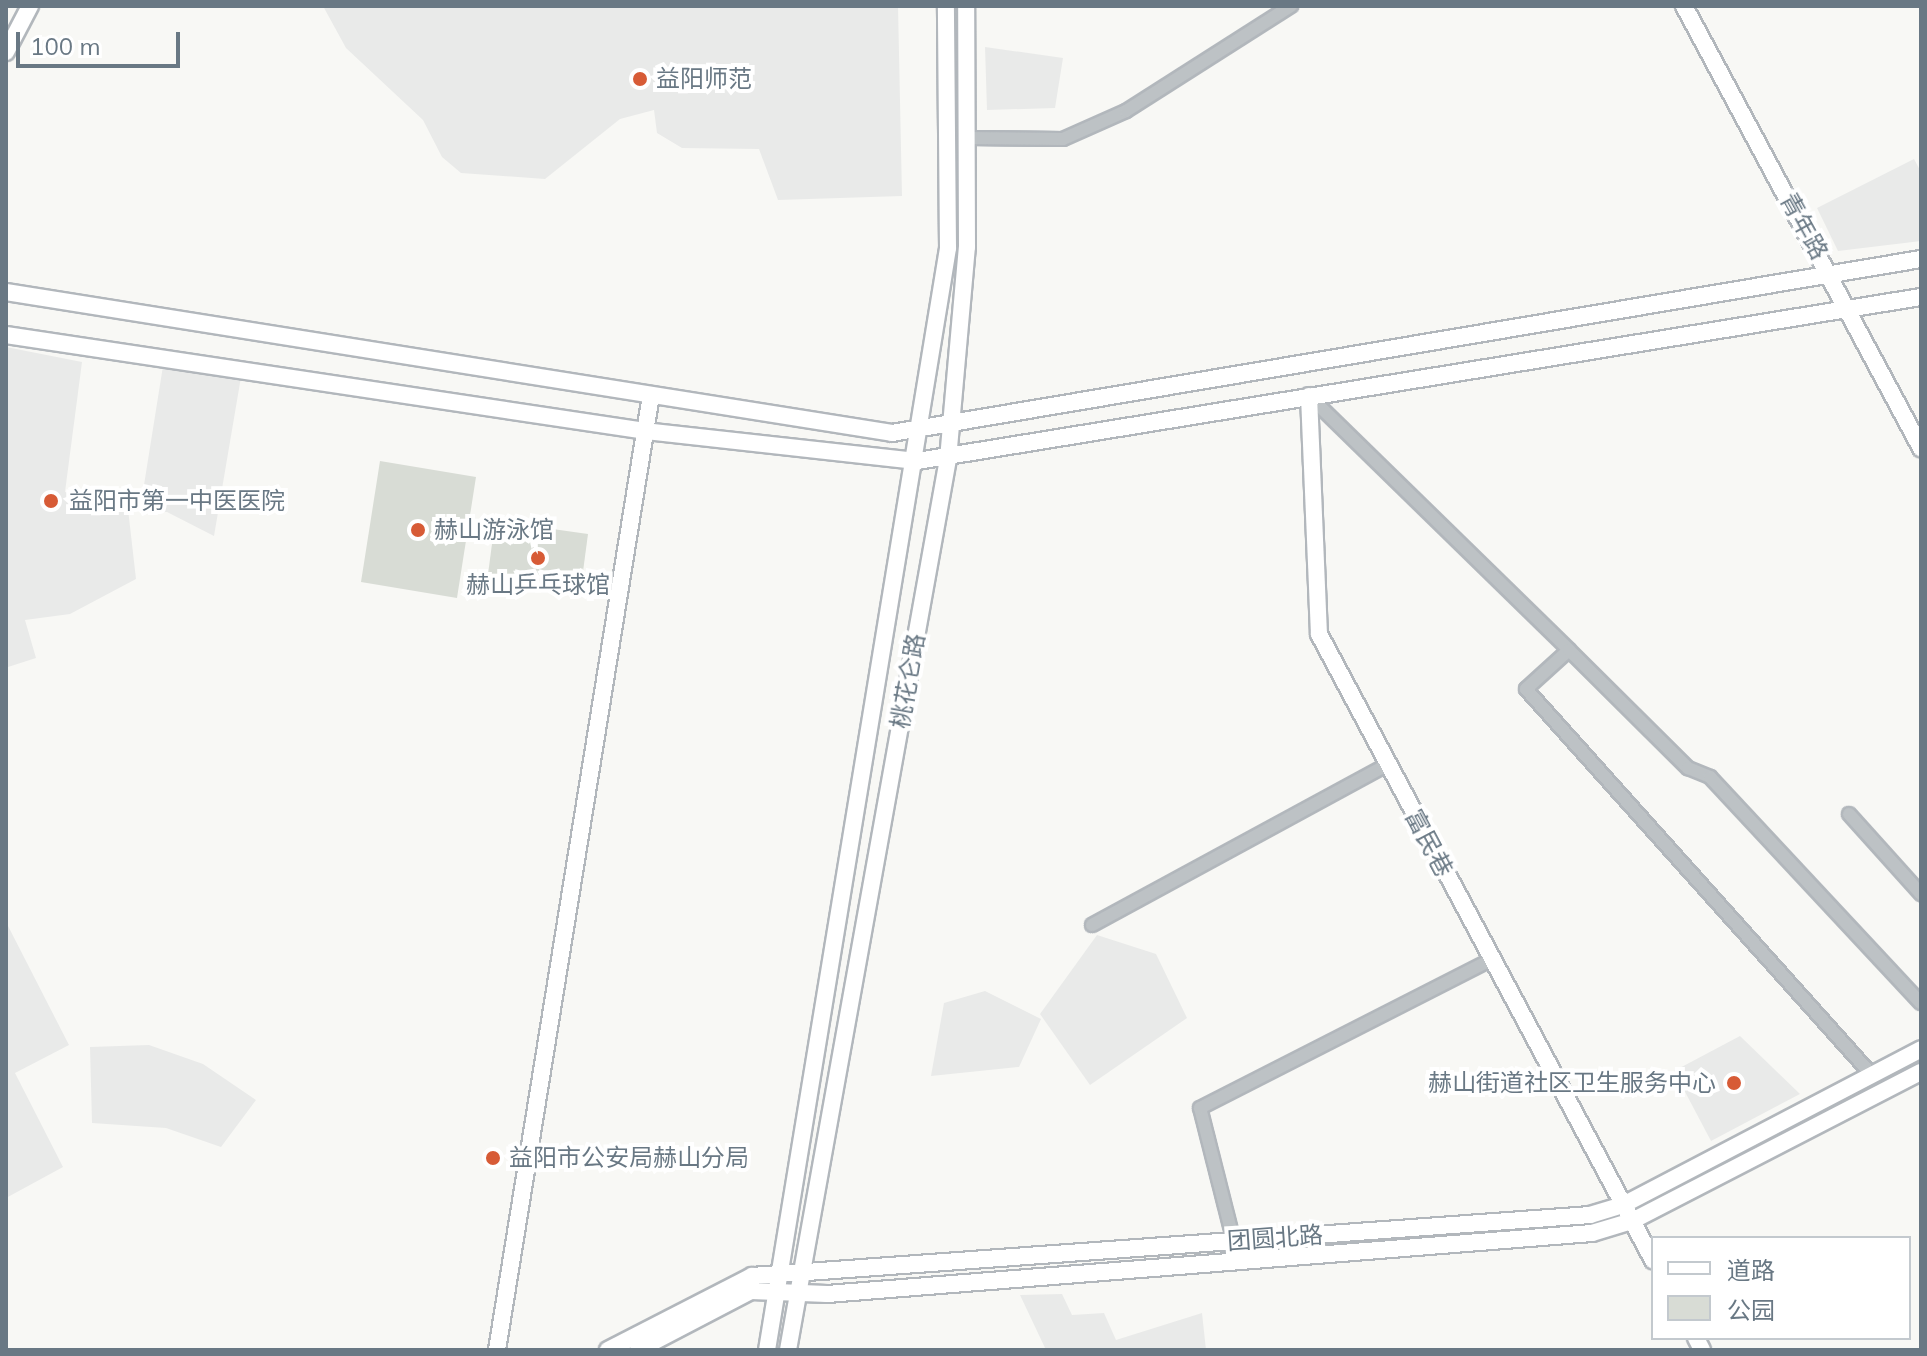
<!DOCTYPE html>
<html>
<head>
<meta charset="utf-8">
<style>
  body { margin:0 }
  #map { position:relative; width:1927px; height:1356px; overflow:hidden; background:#f8f8f5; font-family:Mulish,"Noto Sans SC",sans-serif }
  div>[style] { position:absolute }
  .built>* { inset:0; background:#e9eae9 }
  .green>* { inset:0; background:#d8dcd5 }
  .roads { filter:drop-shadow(2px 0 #b2b7bc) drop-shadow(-2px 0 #b2b7bc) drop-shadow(0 2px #b2b7bc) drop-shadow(0 -2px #b2b7bc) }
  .street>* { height:12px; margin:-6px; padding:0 6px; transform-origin:6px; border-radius:6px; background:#bdc2c5 }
  .secondary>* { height:16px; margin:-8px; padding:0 8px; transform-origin:8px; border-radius:8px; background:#fff }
  .dots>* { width:22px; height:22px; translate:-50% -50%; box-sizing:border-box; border:4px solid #fff; border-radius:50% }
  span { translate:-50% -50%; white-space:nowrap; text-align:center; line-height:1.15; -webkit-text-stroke:8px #fff; paint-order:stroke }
  .poi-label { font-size:24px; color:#697884 }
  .left { translate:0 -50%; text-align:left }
  .right { translate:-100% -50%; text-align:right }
  .street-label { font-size:24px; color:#697884 }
  .frame { position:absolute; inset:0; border:8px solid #697884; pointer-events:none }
  .legend { position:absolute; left:1651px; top:1236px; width:260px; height:104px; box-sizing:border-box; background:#fff; border:2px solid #c3c9ce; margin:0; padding:10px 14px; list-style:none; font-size:24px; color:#697884 }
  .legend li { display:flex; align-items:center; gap:16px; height:40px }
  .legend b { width:40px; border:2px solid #c3c9ce }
  .scale { position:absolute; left:16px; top:32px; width:164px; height:36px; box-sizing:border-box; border:4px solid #697884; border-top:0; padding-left:10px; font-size:24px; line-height:28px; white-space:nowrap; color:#697884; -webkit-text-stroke:6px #fff; paint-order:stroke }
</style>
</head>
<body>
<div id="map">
  <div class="built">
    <i style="clip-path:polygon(323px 6px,898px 6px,902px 196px,778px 200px,759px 149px,682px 148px,657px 133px,654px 110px,620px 119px,545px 179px,461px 173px,442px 157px,423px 120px,346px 48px)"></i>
    <i style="clip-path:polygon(985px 47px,1063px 58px,1055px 108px,987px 110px)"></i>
    <i style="clip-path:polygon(1914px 159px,1921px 172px,1921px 241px,1838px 251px,1817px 208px)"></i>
    <i style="clip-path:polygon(6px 347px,82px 362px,65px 492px,128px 509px,136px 579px,70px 614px,25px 620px,36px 658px,8px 667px)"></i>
    <i style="clip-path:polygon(163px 366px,241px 377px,214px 536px,167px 512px,140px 510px)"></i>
    <i style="clip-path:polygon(6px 922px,69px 1045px,15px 1073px,63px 1167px,6px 1198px)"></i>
    <i style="clip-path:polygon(1097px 935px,1156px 954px,1187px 1018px,1090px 1085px,1040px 1014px)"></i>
    <i style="clip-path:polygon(985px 991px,1041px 1019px,1019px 1067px,931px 1076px,944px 1003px)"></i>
    <i style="clip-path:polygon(1740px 1036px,1800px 1094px,1711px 1141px,1674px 1071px)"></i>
    <i style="clip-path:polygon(149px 1045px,203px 1064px,256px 1100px,221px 1147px,166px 1128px,92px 1123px,90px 1047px)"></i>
    <i style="clip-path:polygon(1062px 1294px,1072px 1315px,1104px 1313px,1116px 1340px,1202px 1313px,1206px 1350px,1046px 1350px,1020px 1295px)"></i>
  </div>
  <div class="green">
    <i style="clip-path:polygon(380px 461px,476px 477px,457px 598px,361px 582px)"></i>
    <i style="clip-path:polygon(495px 521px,588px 534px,580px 594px,487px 582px)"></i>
  </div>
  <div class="roads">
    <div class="street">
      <i style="left:968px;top:138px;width:95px;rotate:0.6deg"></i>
      <i style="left:1063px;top:139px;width:69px;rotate:-24deg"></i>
      <i style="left:1126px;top:111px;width:196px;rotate:-32.5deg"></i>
      <i style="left:1309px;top:396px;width:363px;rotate:44.3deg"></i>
      <i style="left:1849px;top:814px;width:108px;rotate:48deg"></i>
      <i style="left:1092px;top:925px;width:336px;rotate:-28.5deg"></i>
      <i style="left:1871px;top:1074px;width:517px;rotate:-131.86deg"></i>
      <i style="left:1526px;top:689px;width:58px;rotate:-42.2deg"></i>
      <i style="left:1569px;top:650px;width:168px;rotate:44.8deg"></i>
      <i style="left:1688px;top:768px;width:24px;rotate:22deg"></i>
      <i style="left:1710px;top:777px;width:309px;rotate:47deg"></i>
      <i style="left:1234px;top:1242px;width:138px;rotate:-104.2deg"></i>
      <i style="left:1200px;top:1108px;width:326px;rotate:-27deg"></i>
    </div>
    <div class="secondary">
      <i style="left:1684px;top:6px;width:502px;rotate:61.8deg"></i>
      <i style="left:6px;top:52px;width:52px;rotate:-62.4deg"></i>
      <i style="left:6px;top:292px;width:897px;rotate:9.04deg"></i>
      <i style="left:892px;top:433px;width:1044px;rotate:-9.6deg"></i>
      <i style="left:6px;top:335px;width:646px;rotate:8.54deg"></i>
      <i style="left:645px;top:431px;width:274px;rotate:6.3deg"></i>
      <i style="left:917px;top:461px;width:1017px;rotate:-9.28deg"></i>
      <i style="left:1309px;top:396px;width:238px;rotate:87.6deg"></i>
      <i style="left:1319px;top:634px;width:710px;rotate:61.92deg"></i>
      <i style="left:1696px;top:1338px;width:13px;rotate:63deg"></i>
      <i style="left:497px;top:1350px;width:967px;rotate:-80.84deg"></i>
      <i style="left:608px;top:1350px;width:162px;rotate:-27.2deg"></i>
      <i style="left:752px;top:1276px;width:840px;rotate:-4.16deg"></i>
      <i style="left:1590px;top:1215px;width:34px;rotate:-17deg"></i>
      <i style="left:1623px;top:1205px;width:336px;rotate:-27.6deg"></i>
      <i style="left:638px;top:1350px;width:127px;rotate:-27.6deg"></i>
      <i style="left:751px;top:1291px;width:76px;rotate:2.3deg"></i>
      <i style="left:827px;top:1294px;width:767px;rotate:-4.56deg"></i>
      <i style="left:1592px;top:1233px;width:42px;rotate:-16.7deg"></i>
      <i style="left:1632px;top:1221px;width:325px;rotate:-27.3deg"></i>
      <i style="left:767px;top:1350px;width:1117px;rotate:-80.67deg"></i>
      <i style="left:948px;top:248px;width:242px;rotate:-90.5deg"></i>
      <i style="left:788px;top:1350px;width:905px;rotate:-79.82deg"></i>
      <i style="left:948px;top:459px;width:213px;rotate:-84.9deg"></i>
      <i style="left:967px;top:247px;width:241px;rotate:-90.2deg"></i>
    </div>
  </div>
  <div class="dots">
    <i style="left:640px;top:79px;background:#d75b36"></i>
    <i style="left:51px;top:501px;background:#d75b36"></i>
    <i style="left:418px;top:530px;background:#d75b36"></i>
    <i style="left:538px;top:558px;background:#d75b36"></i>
    <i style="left:1734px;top:1083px;background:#d75b36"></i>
    <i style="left:493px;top:1158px;background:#d75b36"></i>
  </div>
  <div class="poi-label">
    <span class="left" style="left:656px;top:79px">益阳师范</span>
    <span class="left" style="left:69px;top:501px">益阳市第一中医医院</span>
    <span class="left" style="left:434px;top:530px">赫山游泳馆</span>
    <span style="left:538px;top:585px">赫山乒乓球馆</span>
    <span class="right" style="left:1716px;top:1083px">赫山街道社区卫生服务中心</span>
    <span class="left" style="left:509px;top:1158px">益阳市公安局赫山分局</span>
  </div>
  <div class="street-label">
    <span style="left:1804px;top:226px;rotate:61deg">青年路</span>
    <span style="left:908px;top:681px;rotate:-80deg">桃花仑路</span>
    <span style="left:1429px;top:843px;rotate:62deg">富民巷</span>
    <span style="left:1275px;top:1238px;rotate:-4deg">团圆北路</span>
  </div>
  <div class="frame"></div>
  <ul class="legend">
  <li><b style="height:10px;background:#fff"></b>道路</li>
  <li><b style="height:22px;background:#d8dcd5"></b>公园</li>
  </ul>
  <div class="scale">100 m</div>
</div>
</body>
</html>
